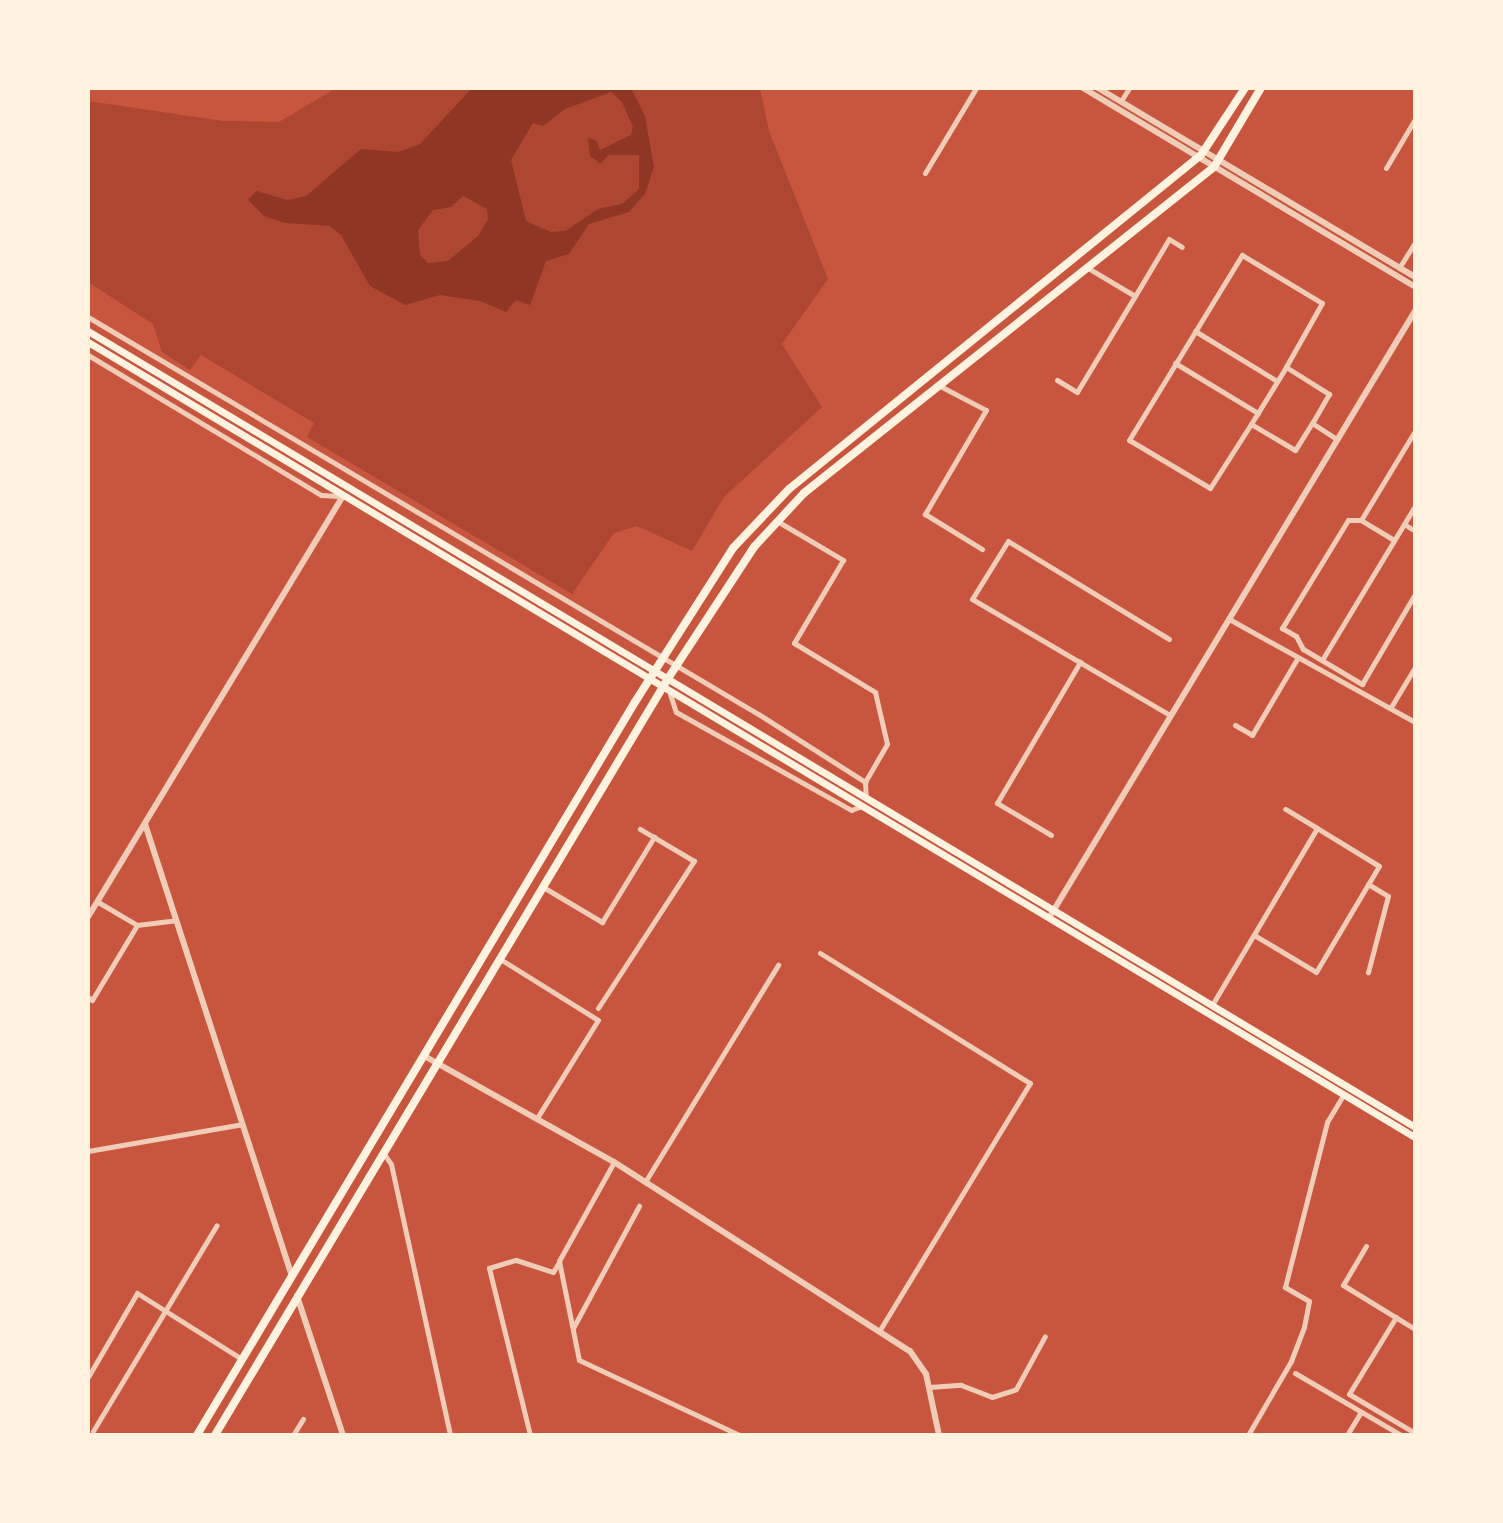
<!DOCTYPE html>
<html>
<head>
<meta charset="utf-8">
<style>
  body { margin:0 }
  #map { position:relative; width:1503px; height:1523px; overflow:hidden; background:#c8553d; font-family:Georgia,serif }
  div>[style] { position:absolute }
  .green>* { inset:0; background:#ae4732 }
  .water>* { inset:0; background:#8f3625 }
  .minor>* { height:5px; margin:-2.5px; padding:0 2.5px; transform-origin:2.5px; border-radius:2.5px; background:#f1ccb7 }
  .tertiary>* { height:6px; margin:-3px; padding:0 3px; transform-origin:3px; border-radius:3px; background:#f1ccb7 }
  .secondary>* { height:7px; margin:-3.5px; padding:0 3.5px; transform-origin:3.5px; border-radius:3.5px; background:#fff3e0 }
  .primary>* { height:8px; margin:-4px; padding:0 4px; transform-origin:4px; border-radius:4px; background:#fff3e0 }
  span { translate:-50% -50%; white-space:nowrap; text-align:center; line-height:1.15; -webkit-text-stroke:8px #fff3e0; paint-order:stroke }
  .frame { position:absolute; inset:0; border:90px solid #fff3e0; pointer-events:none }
</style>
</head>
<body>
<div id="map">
  <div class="green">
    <i style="clip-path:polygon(336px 88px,760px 88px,769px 131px,828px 279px,782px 344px,822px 407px,724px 497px,692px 551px,637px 526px,614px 533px,572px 594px,307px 437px,314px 423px,201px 355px,190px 370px,162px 352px,153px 324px,88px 282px,88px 101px,223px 121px,279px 122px)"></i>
  </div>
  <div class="water">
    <i style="clip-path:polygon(evenodd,472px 88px,631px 88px,645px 116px,654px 167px,645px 194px,629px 212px,589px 224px,569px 254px,546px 261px,530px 305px,516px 300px,506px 312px,480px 301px,440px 295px,405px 305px,370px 286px,341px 235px,330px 226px,285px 223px,264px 216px,248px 200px,256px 191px,288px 200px,306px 196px,361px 149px,398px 152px,420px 144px,472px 88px,611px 92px,622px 102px,633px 127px,631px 135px,600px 150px,596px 140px,588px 138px,590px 156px,601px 164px,608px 155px,639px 155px,639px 189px,622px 204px,598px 209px,565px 231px,551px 232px,526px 221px,511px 160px,533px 123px,543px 126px,565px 109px,611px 92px,472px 88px,463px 196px,487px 209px,488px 219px,478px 236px,448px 261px,428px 263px,420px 255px,418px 230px,433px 210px,451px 207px,463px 196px)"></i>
  </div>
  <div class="minor">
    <i style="left:1121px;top:101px;width:15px;rotate:-58deg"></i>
    <i style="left:1386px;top:168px;width:57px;rotate:-59.4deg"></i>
    <i style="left:925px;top:173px;width:99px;rotate:-59deg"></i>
    <i style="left:1399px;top:268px;width:31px;rotate:-58deg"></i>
    <i style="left:1135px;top:296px;width:66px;rotate:-59.2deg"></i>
    <i style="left:1169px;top:239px;width:15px;rotate:32deg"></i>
    <i style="left:88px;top:317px;width:781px;rotate:30.64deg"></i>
    <i style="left:760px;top:715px;width:125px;rotate:32.5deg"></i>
    <i style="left:865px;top:782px;width:17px;rotate:87deg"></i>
    <i style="left:1195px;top:331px;width:96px;rotate:31.4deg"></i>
    <i style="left:88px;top:355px;width:272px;rotate:31deg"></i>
    <i style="left:321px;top:495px;width:22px;rotate:3deg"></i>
    <i style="left:1175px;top:363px;width:97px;rotate:31.1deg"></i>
    <i style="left:1057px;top:380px;width:23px;rotate:31deg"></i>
    <i style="left:1077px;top:392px;width:112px;rotate:-58.9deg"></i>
    <i style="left:1135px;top:296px;width:55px;rotate:-149.2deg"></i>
    <i style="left:940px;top:386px;width:52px;rotate:27.6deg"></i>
    <i style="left:986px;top:410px;width:121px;rotate:120.4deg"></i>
    <i style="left:925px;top:514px;width:67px;rotate:31.6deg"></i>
    <i style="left:1312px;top:423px;width:32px;rotate:122deg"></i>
    <i style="left:1295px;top:450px;width:51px;rotate:-149.4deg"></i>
    <i style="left:1251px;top:424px;width:67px;rotate:-58.4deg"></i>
    <i style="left:1286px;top:367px;width:51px;rotate:32.1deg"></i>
    <i style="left:1329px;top:394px;width:34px;rotate:120deg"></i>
    <i style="left:1312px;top:423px;width:30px;rotate:33deg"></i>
    <i style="left:1251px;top:424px;width:76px;rotate:122.6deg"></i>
    <i style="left:1210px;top:488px;width:94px;rotate:-149.3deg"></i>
    <i style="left:1129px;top:440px;width:217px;rotate:-58.6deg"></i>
    <i style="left:1242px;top:255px;width:93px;rotate:31deg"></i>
    <i style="left:1322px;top:303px;width:73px;rotate:119.4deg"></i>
    <i style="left:1361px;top:520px;width:13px;rotate:180deg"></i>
    <i style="left:1348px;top:520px;width:127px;rotate:121.4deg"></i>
    <i style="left:1282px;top:628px;width:16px;rotate:30deg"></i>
    <i style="left:1296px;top:636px;width:15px;rotate:62deg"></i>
    <i style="left:1303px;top:649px;width:69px;rotate:30.7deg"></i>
    <i style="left:1362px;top:684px;width:104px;rotate:-59.5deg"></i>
    <i style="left:777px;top:521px;width:77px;rotate:30.6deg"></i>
    <i style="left:843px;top:560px;width:96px;rotate:120.6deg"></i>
    <i style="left:794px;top:643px;width:95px;rotate:31.2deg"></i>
    <i style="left:875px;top:692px;width:53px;rotate:77deg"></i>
    <i style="left:887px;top:744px;width:44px;rotate:120.1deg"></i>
    <i style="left:1404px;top:524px;width:13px;rotate:32deg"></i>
    <i style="left:1394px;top:540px;width:39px;rotate:-149deg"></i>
    <i style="left:1361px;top:520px;width:104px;rotate:-58.8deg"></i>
    <i style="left:1229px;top:619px;width:213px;rotate:29deg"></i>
    <i style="left:1169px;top:639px;width:188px;rotate:-148.7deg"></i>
    <i style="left:1008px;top:541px;width:68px;rotate:121.8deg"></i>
    <i style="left:972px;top:599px;width:229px;rotate:30.4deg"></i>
    <i style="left:1322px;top:660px;width:180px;rotate:-58.9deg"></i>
    <i style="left:670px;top:694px;width:19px;rotate:72deg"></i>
    <i style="left:676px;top:712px;width:201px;rotate:29.2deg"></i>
    <i style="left:851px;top:810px;width:12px;rotate:-20deg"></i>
    <i style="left:1391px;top:707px;width:47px;rotate:-59deg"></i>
    <i style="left:1235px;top:725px;width:20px;rotate:30deg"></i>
    <i style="left:1252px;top:735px;width:88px;rotate:-59.4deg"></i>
    <i style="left:1051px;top:835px;width:63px;rotate:-149.3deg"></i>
    <i style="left:997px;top:803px;width:164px;rotate:-59.5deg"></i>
    <i style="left:1415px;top:856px;width:10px;rotate:90deg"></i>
    <i style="left:1368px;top:884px;width:23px;rotate:31deg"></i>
    <i style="left:1388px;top:896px;width:79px;rotate:104.7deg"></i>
    <i style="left:543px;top:887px;width:69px;rotate:30.7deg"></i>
    <i style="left:602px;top:922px;width:100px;rotate:-58.5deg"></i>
    <i style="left:98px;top:902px;width:45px;rotate:30.5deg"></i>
    <i style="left:137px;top:925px;width:39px;rotate:-7deg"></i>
    <i style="left:1254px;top:935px;width:72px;rotate:30.8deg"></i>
    <i style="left:1316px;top:972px;width:123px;rotate:-59.3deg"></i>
    <i style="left:1379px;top:866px;width:73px;rotate:-148.5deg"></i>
    <i style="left:820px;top:953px;width:247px;rotate:31.8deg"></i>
    <i style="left:1030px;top:1083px;width:290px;rotate:121.3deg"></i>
    <i style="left:500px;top:959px;width:115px;rotate:31.9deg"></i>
    <i style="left:598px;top:1020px;width:115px;rotate:121.9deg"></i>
    <i style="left:88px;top:997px;width:5px;rotate:37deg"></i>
    <i style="left:92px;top:1000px;width:87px;rotate:-59deg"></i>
    <i style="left:1212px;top:1005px;width:206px;rotate:-59.3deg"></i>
    <i style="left:1317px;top:828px;width:37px;rotate:-149deg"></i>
    <i style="left:598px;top:1008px;width:176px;rotate:-56.9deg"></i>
    <i style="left:694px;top:861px;width:63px;rotate:-149.3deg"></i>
    <i style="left:88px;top:1151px;width:156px;rotate:-9.9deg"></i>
    <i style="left:384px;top:1154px;width:12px;rotate:55deg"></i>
    <i style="left:391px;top:1164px;width:277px;rotate:77.7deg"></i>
    <i style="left:614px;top:1162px;width:113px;rotate:119.1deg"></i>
    <i style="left:559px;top:1261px;width:101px;rotate:78.6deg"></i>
    <i style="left:579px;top:1360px;width:177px;rotate:25.1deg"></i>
    <i style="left:645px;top:1182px;width:255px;rotate:-58.5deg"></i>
    <i style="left:1366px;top:1246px;width:45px;rotate:120.5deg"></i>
    <i style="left:1343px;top:1285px;width:84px;rotate:31.4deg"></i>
    <i style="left:1396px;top:1317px;width:90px;rotate:121.4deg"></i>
    <i style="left:1349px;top:1394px;width:77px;rotate:30.6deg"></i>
    <i style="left:573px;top:1328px;width:139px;rotate:-61.6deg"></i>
    <i style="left:1295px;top:1373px;width:123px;rotate:30.3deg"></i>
    <i style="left:88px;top:1377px;width:97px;rotate:-59.7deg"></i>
    <i style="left:137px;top:1293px;width:124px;rotate:32.2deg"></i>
    <i style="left:929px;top:1387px;width:32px;rotate:-4deg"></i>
    <i style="left:961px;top:1385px;width:33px;rotate:21deg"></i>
    <i style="left:992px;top:1397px;width:25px;rotate:-18deg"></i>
    <i style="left:1016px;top:1389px;width:60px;rotate:-61.3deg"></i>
    <i style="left:93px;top:1431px;width:240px;rotate:-59deg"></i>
    <i style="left:293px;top:1435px;width:19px;rotate:-58deg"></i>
    <i style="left:530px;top:1435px;width:172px;rotate:-103.8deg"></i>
    <i style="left:489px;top:1268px;width:28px;rotate:-17deg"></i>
    <i style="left:516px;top:1260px;width:39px;rotate:18deg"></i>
    <i style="left:553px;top:1272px;width:12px;rotate:-59deg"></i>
    <i style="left:1248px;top:1435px;width:86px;rotate:-59.8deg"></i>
    <i style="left:1291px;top:1361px;width:36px;rotate:-69deg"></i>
    <i style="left:1304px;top:1327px;width:26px;rotate:-79deg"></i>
    <i style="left:1309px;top:1301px;width:28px;rotate:-150deg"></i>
    <i style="left:1285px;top:1287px;width:170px;rotate:-75.7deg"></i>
    <i style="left:1327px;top:1122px;width:31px;rotate:-59deg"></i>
    <i style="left:1347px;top:1435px;width:27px;rotate:-59deg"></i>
  </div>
  <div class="tertiary">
    <i style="left:1083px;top:88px;width:387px;rotate:30.9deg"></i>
    <i style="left:1098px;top:88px;width:369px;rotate:30.8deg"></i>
    <i style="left:145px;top:824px;width:476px;rotate:72deg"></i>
    <i style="left:88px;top:917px;width:492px;rotate:-58.8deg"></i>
    <i style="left:1049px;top:918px;width:709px;rotate:-58.91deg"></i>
    <i style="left:426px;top:1057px;width:215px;rotate:29.2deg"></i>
    <i style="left:614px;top:1162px;width:351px;rotate:32.6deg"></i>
    <i style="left:910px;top:1351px;width:28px;rotate:55deg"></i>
    <i style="left:926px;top:1374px;width:62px;rotate:78deg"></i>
    <i style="left:297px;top:1296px;width:146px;rotate:71.7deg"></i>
  </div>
  <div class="secondary">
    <i style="left:88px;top:331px;width:1547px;rotate:30.96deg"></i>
    <i style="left:88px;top:342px;width:1547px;rotate:30.93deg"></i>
  </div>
  <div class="primary">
    <i style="left:197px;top:1435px;width:854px;rotate:-59.14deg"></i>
    <i style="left:635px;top:702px;width:183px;rotate:-57.5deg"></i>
    <i style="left:733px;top:548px;width:81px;rotate:-46.5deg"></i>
    <i style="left:789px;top:489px;width:530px;rotate:-39.03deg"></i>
    <i style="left:1201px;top:155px;width:80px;rotate:-56.7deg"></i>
    <i style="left:215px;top:1435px;width:880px;rotate:-59.09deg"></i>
    <i style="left:667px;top:680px;width:159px;rotate:-56.8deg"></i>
    <i style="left:754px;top:547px;width:74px;rotate:-47.2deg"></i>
    <i style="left:804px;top:493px;width:524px;rotate:-38.49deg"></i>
    <i style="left:1214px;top:167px;width:92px;rotate:-59.3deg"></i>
  </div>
  <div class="frame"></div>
</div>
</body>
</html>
